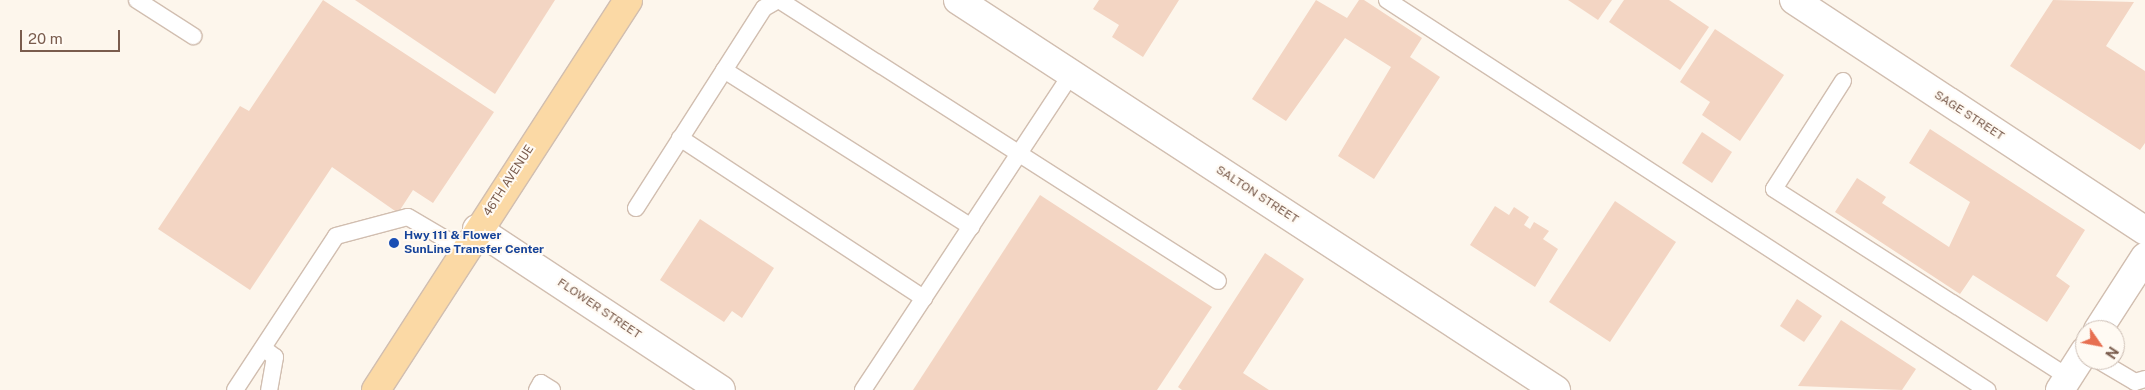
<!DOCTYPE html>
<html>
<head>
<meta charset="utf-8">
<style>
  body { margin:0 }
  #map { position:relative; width:2145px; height:390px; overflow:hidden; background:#fdf6ec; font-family:"Public Sans",sans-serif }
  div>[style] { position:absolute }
  .building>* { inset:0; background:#f3d5c3 }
  .roads { filter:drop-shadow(1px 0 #d1beb0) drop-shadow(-1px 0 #d1beb0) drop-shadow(0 1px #d1beb0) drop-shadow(0 -1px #d1beb0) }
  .lane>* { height:16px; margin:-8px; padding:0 8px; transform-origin:8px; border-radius:8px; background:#fff }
  .street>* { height:28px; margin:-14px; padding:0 14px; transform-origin:14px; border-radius:14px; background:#fff }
  .secondary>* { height:28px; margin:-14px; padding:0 14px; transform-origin:14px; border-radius:14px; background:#fff }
  .primary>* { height:28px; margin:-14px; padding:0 14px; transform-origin:14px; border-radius:14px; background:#fbd9a5 }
  .dots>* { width:14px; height:14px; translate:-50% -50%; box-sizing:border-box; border:2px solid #fffaf3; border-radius:50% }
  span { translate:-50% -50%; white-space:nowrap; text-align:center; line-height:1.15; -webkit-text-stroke:4px #fffaf3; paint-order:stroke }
  .street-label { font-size:12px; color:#7a5c4d }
  .transit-label { font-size:12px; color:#164399; font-weight:700 }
  .left { translate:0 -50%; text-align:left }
  .north { position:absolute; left:2075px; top:320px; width:50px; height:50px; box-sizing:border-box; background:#fffaf3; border:1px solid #cabbb1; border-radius:50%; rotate:123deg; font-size:14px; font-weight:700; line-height:20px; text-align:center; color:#7a5c4d }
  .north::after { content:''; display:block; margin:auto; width:18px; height:22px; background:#e76f51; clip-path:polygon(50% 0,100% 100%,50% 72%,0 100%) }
  .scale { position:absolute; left:20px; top:30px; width:100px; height:22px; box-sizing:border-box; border:2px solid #7a5c4d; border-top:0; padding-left:6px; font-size:15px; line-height:18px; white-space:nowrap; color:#7a5c4d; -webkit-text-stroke:4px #fffaf3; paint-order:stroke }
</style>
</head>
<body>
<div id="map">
  <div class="building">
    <i style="clip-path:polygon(323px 0,494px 112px,433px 203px,413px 190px,398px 213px,332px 167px,250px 290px,158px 229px,240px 106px,249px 111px)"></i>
    <i style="clip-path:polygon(355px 0,555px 0,495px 94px)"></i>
    <i style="clip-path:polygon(1099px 0,1179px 0,1143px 57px,1112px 37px,1119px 25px,1093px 9px)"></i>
    <i style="clip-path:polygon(1316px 0,1347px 18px,1359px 0,1364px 0,1422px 38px,1410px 57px,1440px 77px,1374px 179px,1338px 156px,1391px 67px,1345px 38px,1286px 121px,1252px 99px)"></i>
    <i style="clip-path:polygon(1568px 0,1612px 0,1598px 20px)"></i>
    <i style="clip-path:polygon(1624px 0,1669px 0,1709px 27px,1680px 70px,1609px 22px)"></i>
    <i style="clip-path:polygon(2053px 0,2134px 2px,2106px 46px,2145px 71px,2145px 143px,2140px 150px,2010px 66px)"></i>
    <i style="clip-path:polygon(1715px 29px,1784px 75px,1740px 141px,1702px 115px,1710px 102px,1680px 82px)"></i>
    <i style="clip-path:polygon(1930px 129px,2085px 230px,2056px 276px,2070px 286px,2047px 322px,1973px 275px,1960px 294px,1835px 212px,1857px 178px,1886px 197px,1882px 203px,1949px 247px,1970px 202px,1909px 163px)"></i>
    <i style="clip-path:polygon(1702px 132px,1732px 152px,1712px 183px,1682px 163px)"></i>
    <i style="clip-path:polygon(1040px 195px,1212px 307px,1157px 390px,913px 390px)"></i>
    <i style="clip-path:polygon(1615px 201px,1676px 242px,1610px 342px,1549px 302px)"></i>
    <i style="clip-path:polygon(1495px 206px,1509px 215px,1514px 207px,1529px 217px,1524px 225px,1530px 229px,1534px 222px,1549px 231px,1543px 239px,1558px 249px,1535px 287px,1470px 245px)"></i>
    <i style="clip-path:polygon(700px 219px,774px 268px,742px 318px,732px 311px,724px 322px,660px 280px)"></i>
    <i style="clip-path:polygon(1265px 253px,1304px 279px,1243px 373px,1269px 390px,1182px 390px,1178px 387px)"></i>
    <i style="clip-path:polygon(1797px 299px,1822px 316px,1804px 342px,1780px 326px)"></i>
    <i style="clip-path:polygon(1841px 320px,1916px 369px,1902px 390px,1798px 386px)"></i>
  </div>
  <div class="roads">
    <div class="lane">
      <i style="left:137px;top:0;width:67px;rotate:32.7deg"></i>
      <i style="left:779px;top:0;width:521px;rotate:32.62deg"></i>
      <i style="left:1387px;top:0;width:716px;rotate:33.02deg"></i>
      <i style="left:724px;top:70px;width:293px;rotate:32.4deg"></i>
      <i style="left:1843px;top:81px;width:128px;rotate:122.6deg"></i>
      <i style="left:1774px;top:189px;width:349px;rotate:32.6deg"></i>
      <i style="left:680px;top:138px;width:292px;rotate:33.3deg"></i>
      <i style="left:636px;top:208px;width:237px;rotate:-57.4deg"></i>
      <i style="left:764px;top:8px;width:16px;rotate:-30deg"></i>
      <i style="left:263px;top:348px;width:15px;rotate:37deg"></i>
      <i style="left:275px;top:357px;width:34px;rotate:100deg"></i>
      <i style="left:2098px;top:360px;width:43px;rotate:30.7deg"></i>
      <i style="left:2135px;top:382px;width:10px;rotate:-17deg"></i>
      <i style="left:235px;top:390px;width:184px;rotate:-56.7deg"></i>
      <i style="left:336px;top:236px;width:74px;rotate:-14.8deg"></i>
      <i style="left:408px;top:217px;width:65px;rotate:30.5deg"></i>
      <i style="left:537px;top:390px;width:8px;rotate:-60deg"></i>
      <i style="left:541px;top:383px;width:13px;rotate:32deg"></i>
      <i style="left:863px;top:390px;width:378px;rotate:-56.6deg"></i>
    </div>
    <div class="street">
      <i style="left:958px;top:0;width:714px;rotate:33.11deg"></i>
      <i style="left:1794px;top:0;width:420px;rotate:33.3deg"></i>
      <i style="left:477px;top:229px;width:292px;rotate:33.4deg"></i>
    </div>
    <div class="secondary">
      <i style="left:2098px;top:330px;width:87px;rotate:-57.2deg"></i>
      <i style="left:2060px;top:390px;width:46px;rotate:-57.3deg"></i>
    </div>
    <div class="primary">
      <i style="left:376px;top:390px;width:464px;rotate:-57.1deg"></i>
    </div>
  </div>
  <div class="dots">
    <i style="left:394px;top:243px;background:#1a4fb4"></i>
  </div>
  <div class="street-label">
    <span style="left:1969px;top:116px;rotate:33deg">SAGE STREET</span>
    <span style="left:509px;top:181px;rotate:-57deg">46TH AVENUE</span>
    <span style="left:1257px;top:195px;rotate:33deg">SALTON STREET</span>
    <span style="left:599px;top:309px;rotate:34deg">FLOWER STREET</span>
  </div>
  <div class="transit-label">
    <span class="left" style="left:404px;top:243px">Hwy 111 &amp; Flower<br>SunLine Transfer Center</span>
  </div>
  <div class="north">N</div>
  <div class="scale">20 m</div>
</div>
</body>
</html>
